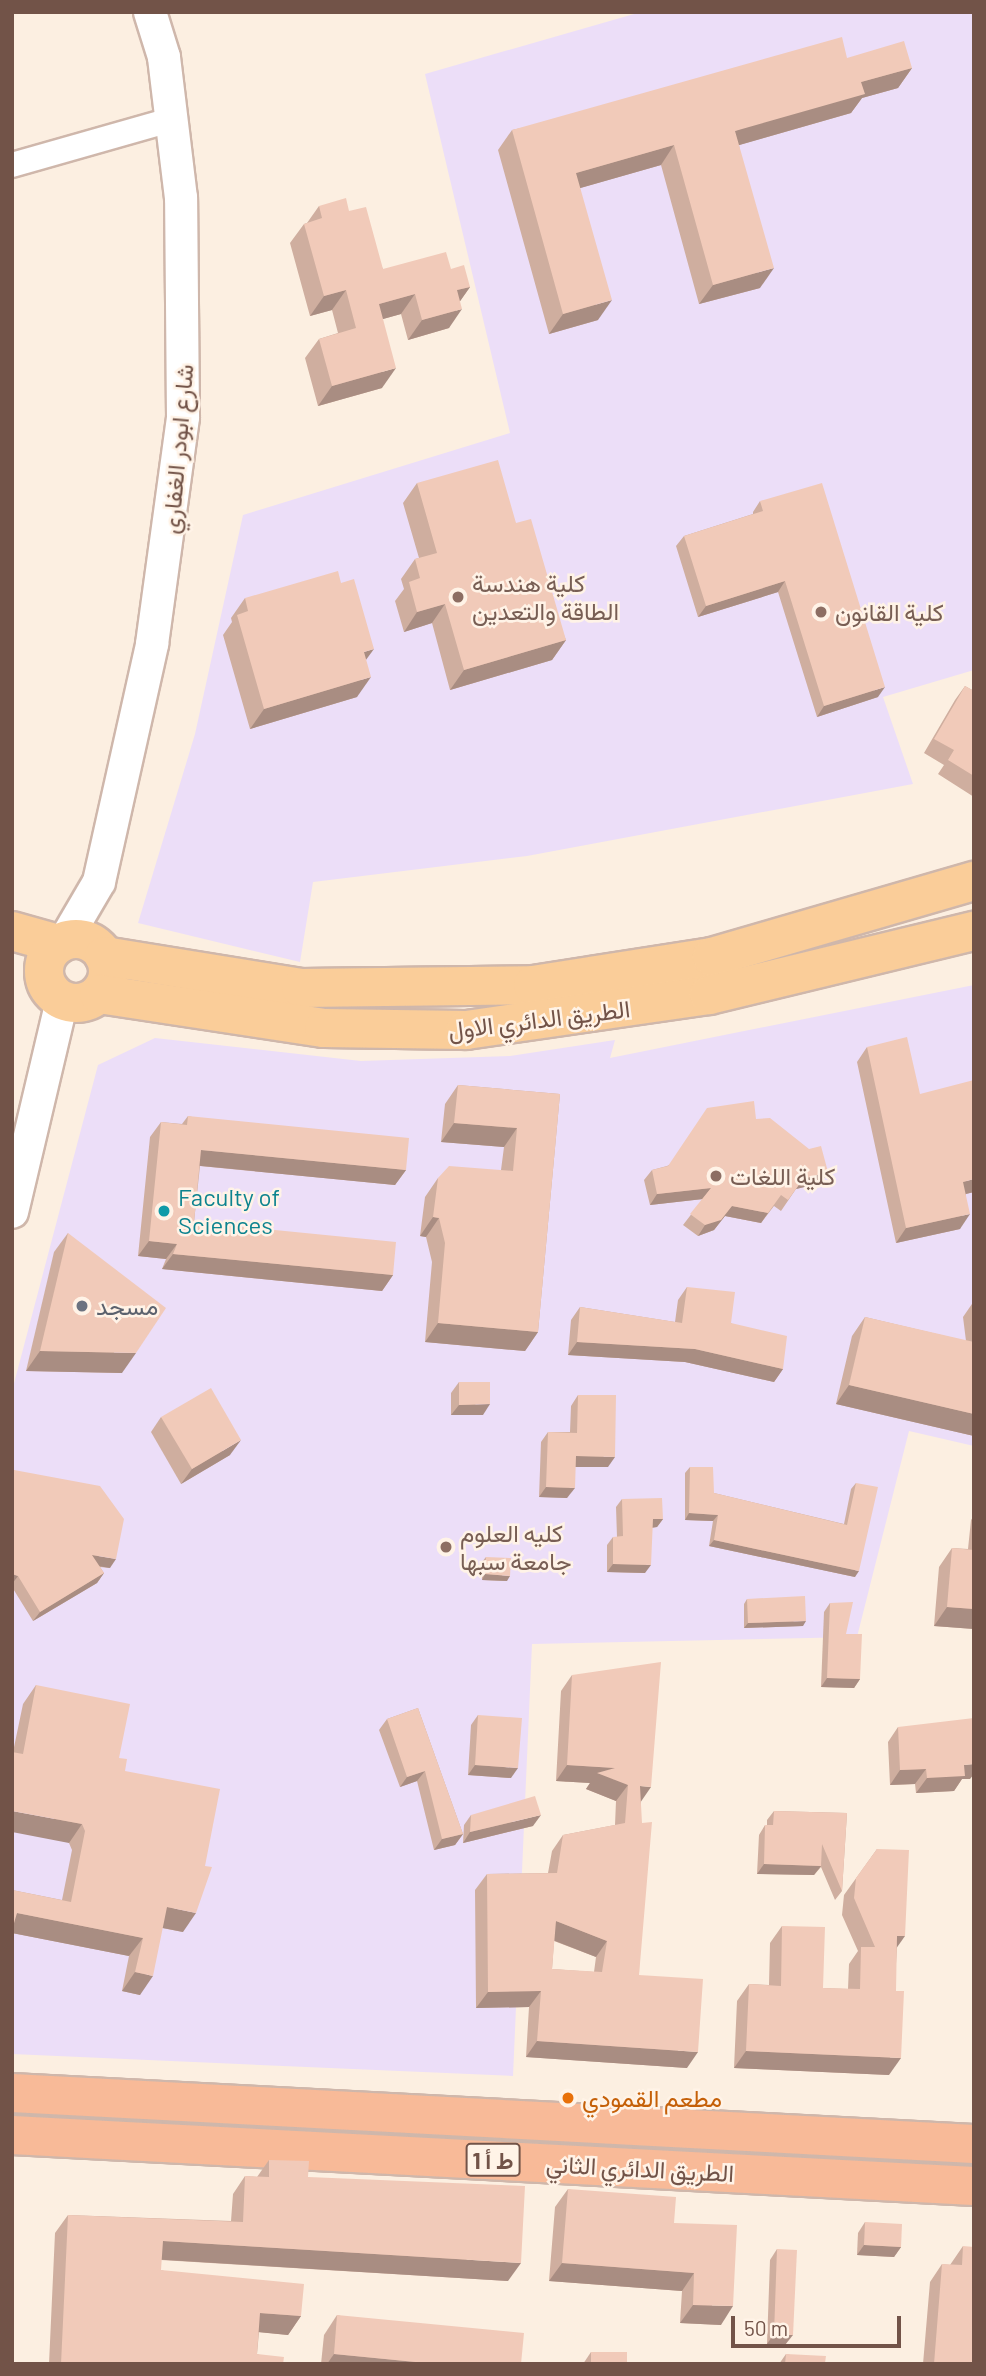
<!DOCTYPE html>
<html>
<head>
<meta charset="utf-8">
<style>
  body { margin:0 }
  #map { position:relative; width:986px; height:2376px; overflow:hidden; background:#fcefe1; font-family:Barlow,Vazirmatn,sans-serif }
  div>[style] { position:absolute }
  .education>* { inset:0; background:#ecdef8 }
  .roads { filter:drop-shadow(2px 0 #cfb7ab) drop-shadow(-2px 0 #cfb7ab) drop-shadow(0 2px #cfb7ab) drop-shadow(0 -2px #cfb7ab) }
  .minor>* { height:24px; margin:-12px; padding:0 12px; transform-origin:12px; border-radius:12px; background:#fff }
  .tertiary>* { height:32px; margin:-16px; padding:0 16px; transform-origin:16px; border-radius:16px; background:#fff }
  .primary>* { height:38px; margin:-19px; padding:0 19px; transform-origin:19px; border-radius:19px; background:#facd99 }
  .primary>.ring { margin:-19px; padding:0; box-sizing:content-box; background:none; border:38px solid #facd99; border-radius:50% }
  .trunk>* { height:38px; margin:-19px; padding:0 19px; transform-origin:19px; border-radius:19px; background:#f8ba98 }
  .wall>* { inset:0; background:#cfae9f }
  .shaded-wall>* { inset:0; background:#a98d82 }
  .building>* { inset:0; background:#f1cab9 }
  .dots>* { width:19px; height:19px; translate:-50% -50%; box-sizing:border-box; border:4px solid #fff3e7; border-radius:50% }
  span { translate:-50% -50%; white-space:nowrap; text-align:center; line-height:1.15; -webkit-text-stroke:5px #fff3e7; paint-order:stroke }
  .shield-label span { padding:2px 5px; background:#fff3e7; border:2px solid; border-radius:5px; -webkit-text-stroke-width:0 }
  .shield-label { font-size:23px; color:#725348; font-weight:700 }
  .street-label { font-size:24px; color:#725348 }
  .education-label { font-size:24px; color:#785e54 }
  .left { translate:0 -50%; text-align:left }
  .culture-label { font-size:24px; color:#0d838f }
  .worship-label { font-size:24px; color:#5b616d }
  .food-label { font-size:24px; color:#c56008 }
  .frame { position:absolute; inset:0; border:14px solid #725348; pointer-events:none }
  .scale { position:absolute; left:731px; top:2316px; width:170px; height:32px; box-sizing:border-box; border:4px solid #725348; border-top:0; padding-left:9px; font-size:21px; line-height:24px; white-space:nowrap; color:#725348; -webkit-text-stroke:5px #fff3e7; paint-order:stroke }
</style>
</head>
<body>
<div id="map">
  <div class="education">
    <i style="clip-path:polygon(641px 12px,974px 12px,974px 670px,883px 697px,913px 784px,527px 856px,313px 882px,300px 962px,138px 923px,195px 734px,243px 515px,510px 433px,425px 74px)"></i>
    <i style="clip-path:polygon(974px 985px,974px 1446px,909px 1431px,857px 1637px,532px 1644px,513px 2076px,12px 2054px,12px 1391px,98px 1065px,155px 1038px,361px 1061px,510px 1056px,615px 1040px,610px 1058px)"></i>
  </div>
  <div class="roads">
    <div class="minor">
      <i style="left:12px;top:165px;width:168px;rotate:-15.9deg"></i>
    </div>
    <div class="tertiary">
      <i style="left:65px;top:940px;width:67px;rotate:-59.6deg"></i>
      <i style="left:99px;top:882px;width:244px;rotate:-77.4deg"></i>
      <i style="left:152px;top:644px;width:229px;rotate:-82.2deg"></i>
      <i style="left:183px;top:417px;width:219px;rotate:-90.5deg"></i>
      <i style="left:181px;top:198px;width:142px;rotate:-96.9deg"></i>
      <i style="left:164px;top:57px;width:47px;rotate:-107.3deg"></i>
      <i style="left:12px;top:1212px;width:217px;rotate:-76.7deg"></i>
    </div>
    <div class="primary">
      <i style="left:12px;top:931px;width:48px;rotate:15.8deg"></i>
      <i class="ring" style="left:44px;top:939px;width:26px;height:26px"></i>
      <i style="left:104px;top:956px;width:200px;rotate:9.2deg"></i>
      <i style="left:301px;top:988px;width:232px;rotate:-0.7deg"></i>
      <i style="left:533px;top:985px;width:181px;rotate:-8.9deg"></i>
      <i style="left:712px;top:957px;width:273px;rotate:-16.2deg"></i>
      <i style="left:99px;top:994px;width:228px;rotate:8.6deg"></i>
      <i style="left:324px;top:1028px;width:142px;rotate:0.8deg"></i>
      <i style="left:466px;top:1030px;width:246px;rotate:-8.2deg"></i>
      <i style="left:709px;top:995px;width:273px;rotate:-13.6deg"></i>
    </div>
    <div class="trunk">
      <i style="left:12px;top:2093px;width:963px;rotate:3.03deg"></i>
      <i style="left:12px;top:2135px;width:963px;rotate:3.03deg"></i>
    </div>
  </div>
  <div class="wall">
    <i style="clip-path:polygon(847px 58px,912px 68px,898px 88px,862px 98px,851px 113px,739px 145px,760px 288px,699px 304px,661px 165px,580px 188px,598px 320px,549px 334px,498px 150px,512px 130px)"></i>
    <i style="clip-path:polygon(319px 206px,349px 211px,383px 269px,451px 269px,470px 287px,460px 301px,449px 328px,408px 340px,401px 314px,383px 319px,382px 388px,318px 406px,305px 358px,319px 339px,338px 333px,332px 310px,310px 316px,290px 243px,304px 224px,307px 223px)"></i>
    <i style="clip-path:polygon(417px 483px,516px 523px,566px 640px,552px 660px,450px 690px,432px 623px,404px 632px,395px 601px,404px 589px,401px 579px,415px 559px,419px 558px,403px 503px)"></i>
    <i style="clip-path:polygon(760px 501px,878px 697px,817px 717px,778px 592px,698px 617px,676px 546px,684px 536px,753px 514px,753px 512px)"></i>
    <i style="clip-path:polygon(245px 598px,366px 660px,357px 697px,250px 729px,223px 635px,232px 622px,231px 618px)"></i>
    <i style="clip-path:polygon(965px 686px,974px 691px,974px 797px,938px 774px,944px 765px,924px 753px,955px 700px)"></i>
    <i style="clip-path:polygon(867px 1047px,974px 1192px,966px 1194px,960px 1229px,896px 1243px,857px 1062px)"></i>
    <i style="clip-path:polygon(458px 1085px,560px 1094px,538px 1332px,525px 1351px,425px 1342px,432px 1262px,426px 1237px,420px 1236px,425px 1197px,438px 1178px,501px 1170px,504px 1147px,441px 1142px,445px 1104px)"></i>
    <i style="clip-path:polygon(188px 1116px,406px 1170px,395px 1185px,200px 1166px,194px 1222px,393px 1275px,382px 1291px,162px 1269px,166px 1259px,138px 1256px,150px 1137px,161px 1122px,182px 1124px)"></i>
    <i style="clip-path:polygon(756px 1119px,828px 1172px,821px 1183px,796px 1189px,781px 1211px,774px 1206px,761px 1223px,725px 1216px,714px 1230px,698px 1236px,683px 1225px,703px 1199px,650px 1205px,644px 1180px,652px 1170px,667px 1166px)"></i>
    <i style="clip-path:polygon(68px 1233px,122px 1373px,26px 1371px,54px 1252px)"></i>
    <i style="clip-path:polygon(687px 1287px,731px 1323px,783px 1369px,774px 1382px,685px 1362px,568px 1355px,571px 1320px,580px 1307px,675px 1322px,678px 1300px)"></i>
    <i style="clip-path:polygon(974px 1301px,974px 1436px,836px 1404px,852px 1336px,865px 1317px,966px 1341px,963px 1317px)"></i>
    <i style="clip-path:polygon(459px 1382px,483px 1415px,451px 1415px,451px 1393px)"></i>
    <i style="clip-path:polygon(578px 1395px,608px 1467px,575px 1467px,567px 1498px,539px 1497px,541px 1442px,548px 1432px,570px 1432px,571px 1406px)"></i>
    <i style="clip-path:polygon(161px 1417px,230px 1455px,181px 1484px,151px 1432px)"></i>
    <i style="clip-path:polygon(690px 1467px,714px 1493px,844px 1524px,851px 1489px,856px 1483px,855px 1577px,709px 1546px,713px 1521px,685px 1520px,685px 1473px)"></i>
    <i style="clip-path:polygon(14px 1470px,110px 1568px,100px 1567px,104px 1573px,97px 1583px,33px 1621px,12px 1587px,12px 1473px)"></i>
    <i style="clip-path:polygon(622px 1499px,663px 1519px,657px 1527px,652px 1528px,645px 1573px,607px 1572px,607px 1545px,613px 1537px,617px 1537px,616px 1507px)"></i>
    <i style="clip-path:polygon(974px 1516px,974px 1629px,934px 1626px,939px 1567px,952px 1548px,968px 1549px,971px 1520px)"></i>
    <i style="clip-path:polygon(486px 1557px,507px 1581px,482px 1580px,482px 1562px)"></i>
    <i style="clip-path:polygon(747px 1599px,803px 1626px,744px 1628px,744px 1604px)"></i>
    <i style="clip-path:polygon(830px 1603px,860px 1679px,854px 1688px,821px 1687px,824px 1612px)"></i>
    <i style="clip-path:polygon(evenodd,572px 1675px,641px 1801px,639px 1975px,687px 2068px,526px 2057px,529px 2007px,476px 2008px,475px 1890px,487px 1874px,548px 1873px,552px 1851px,563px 1835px,615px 1825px,616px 1801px,586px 1789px,590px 1783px,556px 1781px,561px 1691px,572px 1675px,554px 1941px,596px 1957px,594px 1972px,552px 1969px,554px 1941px)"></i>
    <i style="clip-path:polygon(36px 1685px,119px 1758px,183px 1932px,162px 1928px,140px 1995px,122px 1991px,129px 1956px,12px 1933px,12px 1890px,62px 1900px,72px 1850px,69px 1843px,13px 1752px,23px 1704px)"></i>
    <i style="clip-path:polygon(418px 1708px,463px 1834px,455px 1845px,434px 1850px,417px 1781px,400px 1787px,379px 1730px,387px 1719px)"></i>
    <i style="clip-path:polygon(478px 1715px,511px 1778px,468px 1775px,471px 1725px)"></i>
    <i style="clip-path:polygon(898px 1727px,970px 1779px,962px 1779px,954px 1791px,916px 1793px,915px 1784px,890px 1785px,888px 1742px)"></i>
    <i style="clip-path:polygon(774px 1811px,847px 1813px,842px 1891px,835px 1900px,821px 1867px,814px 1875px,757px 1874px,759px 1835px,765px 1825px,767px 1825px,767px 1820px)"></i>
    <i style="clip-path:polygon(471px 1815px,533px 1826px,463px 1843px,464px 1825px)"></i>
    <i style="clip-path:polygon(877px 1849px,897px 1948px,889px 2075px,734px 2068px,737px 2001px,749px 1984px,769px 1985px,770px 1943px,782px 1926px,823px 1988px,848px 1989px,849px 1964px,858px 1951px,842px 1915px,844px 1895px)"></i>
    <i style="clip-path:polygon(269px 2160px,308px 2177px,508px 2281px,161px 2260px,161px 2270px,301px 2316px,288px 2335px,259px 2332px,257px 2354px,283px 2364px,49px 2364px,55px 2233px,68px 2215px,231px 2221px,233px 2194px,245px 2176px,257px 2177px)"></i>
    <i style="clip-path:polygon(568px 2189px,674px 2223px,721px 2325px,680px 2323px,682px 2291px,549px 2281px,555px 2207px)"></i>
    <i style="clip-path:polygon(865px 2222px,901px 2247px,894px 2257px,857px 2255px,858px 2233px)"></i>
    <i style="clip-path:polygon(963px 2246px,974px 2364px,923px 2364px,930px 2282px,942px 2264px,950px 2265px)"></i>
    <i style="clip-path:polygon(777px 2249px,785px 2345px,767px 2344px,770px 2260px)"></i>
    <i style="clip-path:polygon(337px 2315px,521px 2364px,321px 2364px,324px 2335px)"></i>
    <i style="clip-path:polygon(591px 2352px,627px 2364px,583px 2364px)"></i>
    <i style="clip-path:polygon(786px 2354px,825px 2363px,836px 2364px,779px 2364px)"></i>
  </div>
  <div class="shaded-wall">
    <i style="clip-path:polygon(912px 68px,898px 88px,862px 98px,851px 113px,722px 150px,735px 131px,861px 82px)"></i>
    <i style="clip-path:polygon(674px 145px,661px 165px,563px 193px,576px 173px)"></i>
    <i style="clip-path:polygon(774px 268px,760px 288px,699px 304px,713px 285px)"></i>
    <i style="clip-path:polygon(470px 287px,456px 307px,457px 290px)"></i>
    <i style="clip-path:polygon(346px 290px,332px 310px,310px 316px,324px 296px)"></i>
    <i style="clip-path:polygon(415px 294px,401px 314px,365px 324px,379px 304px)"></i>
    <i style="clip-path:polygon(612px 300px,598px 320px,549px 334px,563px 314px)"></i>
    <i style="clip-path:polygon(462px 309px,449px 328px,408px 340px,422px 320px)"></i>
    <i style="clip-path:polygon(396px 368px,382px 388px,318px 406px,332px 386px)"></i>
    <i style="clip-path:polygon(785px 581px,778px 592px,698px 617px,706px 606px)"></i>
    <i style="clip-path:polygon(445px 604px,432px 623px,404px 632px,417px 612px)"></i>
    <i style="clip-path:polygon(566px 640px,552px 660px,450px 690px,464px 670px)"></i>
    <i style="clip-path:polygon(374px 649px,360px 668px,364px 652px)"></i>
    <i style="clip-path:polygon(371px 677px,357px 697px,250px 729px,264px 709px)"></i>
    <i style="clip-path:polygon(885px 687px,878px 697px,817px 717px,824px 706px)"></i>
    <i style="clip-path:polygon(454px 1123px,517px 1128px,504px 1147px,441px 1142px)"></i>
    <i style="clip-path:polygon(201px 1150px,406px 1170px,395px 1185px,191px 1165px)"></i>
    <i style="clip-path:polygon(828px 1172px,821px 1183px,796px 1189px,803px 1179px)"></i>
    <i style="clip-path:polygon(974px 1179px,974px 1192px,953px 1197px,963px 1182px)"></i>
    <i style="clip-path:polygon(711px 1188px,703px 1199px,650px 1205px,657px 1194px)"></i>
    <i style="clip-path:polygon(732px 1206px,768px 1213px,761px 1223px,725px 1216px,714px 1230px,698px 1236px,705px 1225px)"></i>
    <i style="clip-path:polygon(970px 1214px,960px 1229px,896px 1243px,906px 1228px)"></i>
    <i style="clip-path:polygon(433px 1217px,439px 1218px,426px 1237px,420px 1236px)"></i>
    <i style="clip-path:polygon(149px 1241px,177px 1244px,166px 1259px,138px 1256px)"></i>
    <i style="clip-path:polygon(173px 1254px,393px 1275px,382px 1291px,162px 1269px)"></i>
    <i style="clip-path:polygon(438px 1323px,538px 1332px,525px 1351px,425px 1342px)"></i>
    <i style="clip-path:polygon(577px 1342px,695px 1349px,783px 1369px,774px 1382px,685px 1362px,568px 1355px)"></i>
    <i style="clip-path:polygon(40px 1351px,136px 1353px,122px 1373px,26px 1371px)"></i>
    <i style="clip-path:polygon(849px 1385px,974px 1414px,974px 1436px,836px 1404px)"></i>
    <i style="clip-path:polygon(490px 1404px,483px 1415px,451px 1415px,459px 1405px)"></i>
    <i style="clip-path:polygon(241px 1440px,230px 1455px,181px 1484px,192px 1469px)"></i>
    <i style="clip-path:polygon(576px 1456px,615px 1457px,608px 1467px,568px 1467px)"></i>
    <i style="clip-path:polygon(546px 1487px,575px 1488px,567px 1498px,539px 1497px)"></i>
    <i style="clip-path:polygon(689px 1513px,718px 1515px,713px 1521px,685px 1520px)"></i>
    <i style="clip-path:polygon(653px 1519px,663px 1519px,657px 1527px,647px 1528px)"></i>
    <i style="clip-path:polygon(714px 1540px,859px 1571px,855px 1577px,709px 1546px)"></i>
    <i style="clip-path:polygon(92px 1555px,116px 1559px,110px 1568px,86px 1564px)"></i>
    <i style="clip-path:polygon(613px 1564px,651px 1565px,645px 1573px,607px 1572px)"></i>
    <i style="clip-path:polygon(104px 1573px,97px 1583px,33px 1621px,40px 1612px)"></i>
    <i style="clip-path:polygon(12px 1574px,18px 1576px,12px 1584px)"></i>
    <i style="clip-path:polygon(485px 1574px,510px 1576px,507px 1581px,482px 1580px)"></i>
    <i style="clip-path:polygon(947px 1607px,974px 1609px,974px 1629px,934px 1626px)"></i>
    <i style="clip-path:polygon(806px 1621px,803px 1626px,744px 1628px,748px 1623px)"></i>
    <i style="clip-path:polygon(827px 1678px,860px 1679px,854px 1688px,821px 1687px)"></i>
    <i style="clip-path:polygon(974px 1764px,974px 1774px,970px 1779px,962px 1779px,954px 1791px,916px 1793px,927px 1778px,964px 1765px)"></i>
    <i style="clip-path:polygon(475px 1765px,518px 1768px,511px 1778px,468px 1775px)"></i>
    <i style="clip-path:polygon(567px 1765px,615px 1768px,628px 1785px,616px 1801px,586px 1789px,590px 1783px,556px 1781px)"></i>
    <i style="clip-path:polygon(926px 1769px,915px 1784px,890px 1785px,900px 1770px)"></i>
    <i style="clip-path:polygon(425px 1771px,417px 1781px,400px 1787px,407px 1777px)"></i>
    <i style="clip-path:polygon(640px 1786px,651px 1787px,640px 1803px)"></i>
    <i style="clip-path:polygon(12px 1811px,82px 1824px,69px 1843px,12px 1832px)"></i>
    <i style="clip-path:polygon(541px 1815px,533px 1826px,463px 1843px,470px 1832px)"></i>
    <i style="clip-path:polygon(463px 1834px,455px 1845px,434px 1850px,442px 1839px)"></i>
    <i style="clip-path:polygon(764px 1864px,821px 1866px,814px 1875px,757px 1874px)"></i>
    <i style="clip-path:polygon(167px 1907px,196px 1913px,183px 1932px,153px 1926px)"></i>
    <i style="clip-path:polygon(17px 1913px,143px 1938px,129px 1956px,12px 1933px,12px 1919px)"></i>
    <i style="clip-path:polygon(556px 1921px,607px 1941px,596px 1957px,545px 1937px)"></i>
    <i style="clip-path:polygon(897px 1936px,905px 1936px,893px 1953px)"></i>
    <i style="clip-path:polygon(135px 1972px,153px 1976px,140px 1995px,122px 1991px)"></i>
    <i style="clip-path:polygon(541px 1991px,529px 2007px,476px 2008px,488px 1992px)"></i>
    <i style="clip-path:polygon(537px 2041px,698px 2052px,687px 2068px,526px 2057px)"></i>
    <i style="clip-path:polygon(746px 2051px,901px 2058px,889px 2075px,734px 2068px)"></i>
    <i style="clip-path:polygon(163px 2241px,521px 2263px,508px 2281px,150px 2259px)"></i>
    <i style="clip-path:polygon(864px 2245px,901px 2247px,894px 2257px,857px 2255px)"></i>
    <i style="clip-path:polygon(562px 2263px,694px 2273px,682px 2291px,549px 2281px)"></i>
    <i style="clip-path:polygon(693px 2305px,733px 2306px,721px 2325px,680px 2323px)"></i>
    <i style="clip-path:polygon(260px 2313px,301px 2316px,288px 2335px,247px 2331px)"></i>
    <i style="clip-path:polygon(774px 2334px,793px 2335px,785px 2345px,767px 2344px)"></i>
    <i style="clip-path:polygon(334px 2354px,436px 2364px,327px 2364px)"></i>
  </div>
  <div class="building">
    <i style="clip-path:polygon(842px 37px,847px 58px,904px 41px,912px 68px,861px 82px,865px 94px,735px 131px,774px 268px,713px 285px,674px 145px,576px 173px,612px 300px,563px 314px,512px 130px)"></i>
    <i style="clip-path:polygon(346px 198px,349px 211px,366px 207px,383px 269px,446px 252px,451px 269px,464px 265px,470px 287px,457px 290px,462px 309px,422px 320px,415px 294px,379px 304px,396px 368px,332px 386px,319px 339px,356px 328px,346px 290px,324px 296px,304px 224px,322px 218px,319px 206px)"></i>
    <i style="clip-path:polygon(498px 460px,516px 523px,531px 519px,566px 640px,464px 670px,445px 604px,417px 612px,409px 582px,420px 578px,415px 559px,437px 553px,417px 483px)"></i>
    <i style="clip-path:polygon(822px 483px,885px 687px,824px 706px,785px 581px,706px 606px,684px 536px,763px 511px,760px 501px)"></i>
    <i style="clip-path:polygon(338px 571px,341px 583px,354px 579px,374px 649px,364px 652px,371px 677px,264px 709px,237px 615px,248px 611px,245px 598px)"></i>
    <i style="clip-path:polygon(965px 686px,974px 691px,974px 776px,948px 760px,954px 750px,934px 739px)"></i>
    <i style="clip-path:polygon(907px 1037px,920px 1094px,974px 1080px,974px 1179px,963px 1182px,970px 1214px,906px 1228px,867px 1047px)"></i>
    <i style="clip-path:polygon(458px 1085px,560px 1094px,538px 1332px,438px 1323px,445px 1243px,439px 1218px,433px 1217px,438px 1178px,449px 1166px,513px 1171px,517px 1128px,454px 1123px)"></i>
    <i style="clip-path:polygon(754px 1101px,756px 1119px,770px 1118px,809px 1149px,821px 1146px,828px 1172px,803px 1179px,788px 1200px,781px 1195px,768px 1213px,732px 1206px,721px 1220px,705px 1225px,690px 1214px,711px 1188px,657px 1194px,652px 1170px,668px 1166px,707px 1108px)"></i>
    <i style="clip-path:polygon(188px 1116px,409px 1138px,406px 1170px,201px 1150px,194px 1222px,396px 1242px,393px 1275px,173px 1254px,177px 1244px,149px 1241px,161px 1122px,187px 1125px)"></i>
    <i style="clip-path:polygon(68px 1233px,166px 1308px,136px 1353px,40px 1351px)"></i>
    <i style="clip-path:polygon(687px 1287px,735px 1292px,731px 1323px,787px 1336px,783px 1369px,695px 1349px,577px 1342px,580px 1307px,682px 1323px)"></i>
    <i style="clip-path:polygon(865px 1317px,974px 1342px,974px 1414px,849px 1385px)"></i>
    <i style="clip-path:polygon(459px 1382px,490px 1382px,490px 1404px,459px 1405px)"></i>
    <i style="clip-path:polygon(211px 1388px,241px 1440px,192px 1469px,161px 1417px)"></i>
    <i style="clip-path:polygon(578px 1395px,616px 1395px,615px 1457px,576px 1456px,575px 1488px,546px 1487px,548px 1432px,577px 1433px)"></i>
    <i style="clip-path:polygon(690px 1467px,713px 1467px,714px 1493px,847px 1525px,856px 1483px,878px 1487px,859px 1571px,714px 1540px,718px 1515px,689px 1513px)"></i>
    <i style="clip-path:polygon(14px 1470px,100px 1486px,124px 1519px,116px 1559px,92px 1555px,104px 1573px,40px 1612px,18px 1576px,12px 1574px,12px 1481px)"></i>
    <i style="clip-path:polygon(662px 1498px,663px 1519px,653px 1519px,651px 1565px,613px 1564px,613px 1537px,623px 1536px,622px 1499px)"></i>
    <i style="clip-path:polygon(952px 1548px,974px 1550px,974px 1609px,947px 1607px)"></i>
    <i style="clip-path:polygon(486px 1557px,511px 1558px,510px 1576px,485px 1574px)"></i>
    <i style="clip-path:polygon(805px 1596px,806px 1621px,748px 1623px,747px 1599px)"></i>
    <i style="clip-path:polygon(853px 1602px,846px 1634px,862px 1634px,860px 1679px,827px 1678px,830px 1603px)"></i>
    <i style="clip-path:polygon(evenodd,661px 1662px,651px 1787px,640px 1786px,642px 1823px,652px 1822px,639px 1975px,703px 1979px,698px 2052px,537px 2041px,541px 1991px,488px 1992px,487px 1874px,557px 1873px,563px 1835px,625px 1823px,628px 1785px,597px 1773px,615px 1768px,567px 1765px,572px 1675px,661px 1662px,556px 1921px,607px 1941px,602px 1972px,552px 1969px,556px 1921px)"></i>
    <i style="clip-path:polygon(36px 1685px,130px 1704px,119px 1758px,127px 1759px,125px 1771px,220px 1789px,205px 1866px,212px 1867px,196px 1913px,167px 1907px,153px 1976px,135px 1972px,143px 1938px,17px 1913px,12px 1930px,12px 1890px,71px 1902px,85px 1831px,82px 1824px,12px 1811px,12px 1752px,23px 1754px)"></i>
    <i style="clip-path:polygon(418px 1708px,463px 1834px,442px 1839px,425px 1771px,407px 1777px,387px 1719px)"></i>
    <i style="clip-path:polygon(478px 1715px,522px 1718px,518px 1768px,475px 1765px)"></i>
    <i style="clip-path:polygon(974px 1718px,974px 1764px,964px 1765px,965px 1776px,927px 1778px,926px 1769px,900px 1770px,898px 1727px)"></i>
    <i style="clip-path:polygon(535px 1796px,541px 1815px,470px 1832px,471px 1815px)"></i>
    <i style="clip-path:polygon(774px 1811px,847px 1813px,842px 1891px,822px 1844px,821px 1866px,764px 1864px,765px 1825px,773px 1825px)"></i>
    <i style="clip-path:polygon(877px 1849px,909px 1850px,905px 1936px,897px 1936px,896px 1991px,904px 1991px,901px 2058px,746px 2051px,749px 1984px,781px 1986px,782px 1926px,825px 1927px,823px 1988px,860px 1989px,861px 1947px,875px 1947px,854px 1898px,856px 1878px)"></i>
    <i style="clip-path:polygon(269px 2160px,309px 2161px,308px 2177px,525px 2186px,521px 2263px,163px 2241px,161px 2270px,304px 2284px,301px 2316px,260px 2313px,257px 2354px,284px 2357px,283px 2364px,61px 2364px,68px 2215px,243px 2222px,245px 2176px,269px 2177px)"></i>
    <i style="clip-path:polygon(568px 2189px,676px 2197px,674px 2223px,737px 2225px,733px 2306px,693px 2305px,694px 2273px,562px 2263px)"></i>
    <i style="clip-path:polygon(865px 2222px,902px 2224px,901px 2247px,864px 2245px)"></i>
    <i style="clip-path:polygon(963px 2246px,974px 2247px,974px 2364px,934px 2364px,942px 2264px,962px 2265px)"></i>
    <i style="clip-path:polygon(777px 2249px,797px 2250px,793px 2335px,774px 2334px)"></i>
    <i style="clip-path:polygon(337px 2315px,524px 2333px,521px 2364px,436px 2364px,334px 2354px)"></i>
    <i style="clip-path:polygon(591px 2352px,627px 2352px,627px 2364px,591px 2364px)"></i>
    <i style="clip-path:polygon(786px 2354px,826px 2356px,825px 2363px,836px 2364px,785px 2364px)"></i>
  </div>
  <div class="dots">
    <i style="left:458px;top:597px;background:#8d6e63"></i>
    <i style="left:821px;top:612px;background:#8d6e63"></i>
    <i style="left:716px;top:1176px;background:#8d6e63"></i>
    <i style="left:164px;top:1211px;background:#0f9aa8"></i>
    <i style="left:82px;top:1306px;background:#6b7280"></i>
    <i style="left:446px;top:1547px;background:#8d6e63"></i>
    <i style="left:568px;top:2098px;background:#e8710a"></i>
  </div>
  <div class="shield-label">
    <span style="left:493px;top:2160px">ط أ 1</span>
  </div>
  <div class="street-label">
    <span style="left:177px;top:449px;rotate:-85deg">شارع ابودر الغفاري</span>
    <span style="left:539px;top:1019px;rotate:-7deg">الطريق الدائري الاول</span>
    <span style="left:640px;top:2168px;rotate:3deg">الطريق الدائري الثاني</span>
  </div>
  <div class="education-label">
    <span class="left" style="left:472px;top:597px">كلية هندسة<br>الطاقة والتعدين</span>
    <span class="left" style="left:835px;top:612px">كلية القانون</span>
    <span class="left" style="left:730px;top:1176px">كلية اللغات</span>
    <span class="left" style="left:460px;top:1547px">كليه العلوم<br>جامعة سبها</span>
  </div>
  <div class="culture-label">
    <span class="left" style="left:178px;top:1211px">Faculty of<br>Sciences</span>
  </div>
  <div class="worship-label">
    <span class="left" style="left:96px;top:1306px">مسجد</span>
  </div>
  <div class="food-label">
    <span class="left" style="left:582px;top:2098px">مطعم القمودي</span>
  </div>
  <div class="frame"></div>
  <div class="scale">50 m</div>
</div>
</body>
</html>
